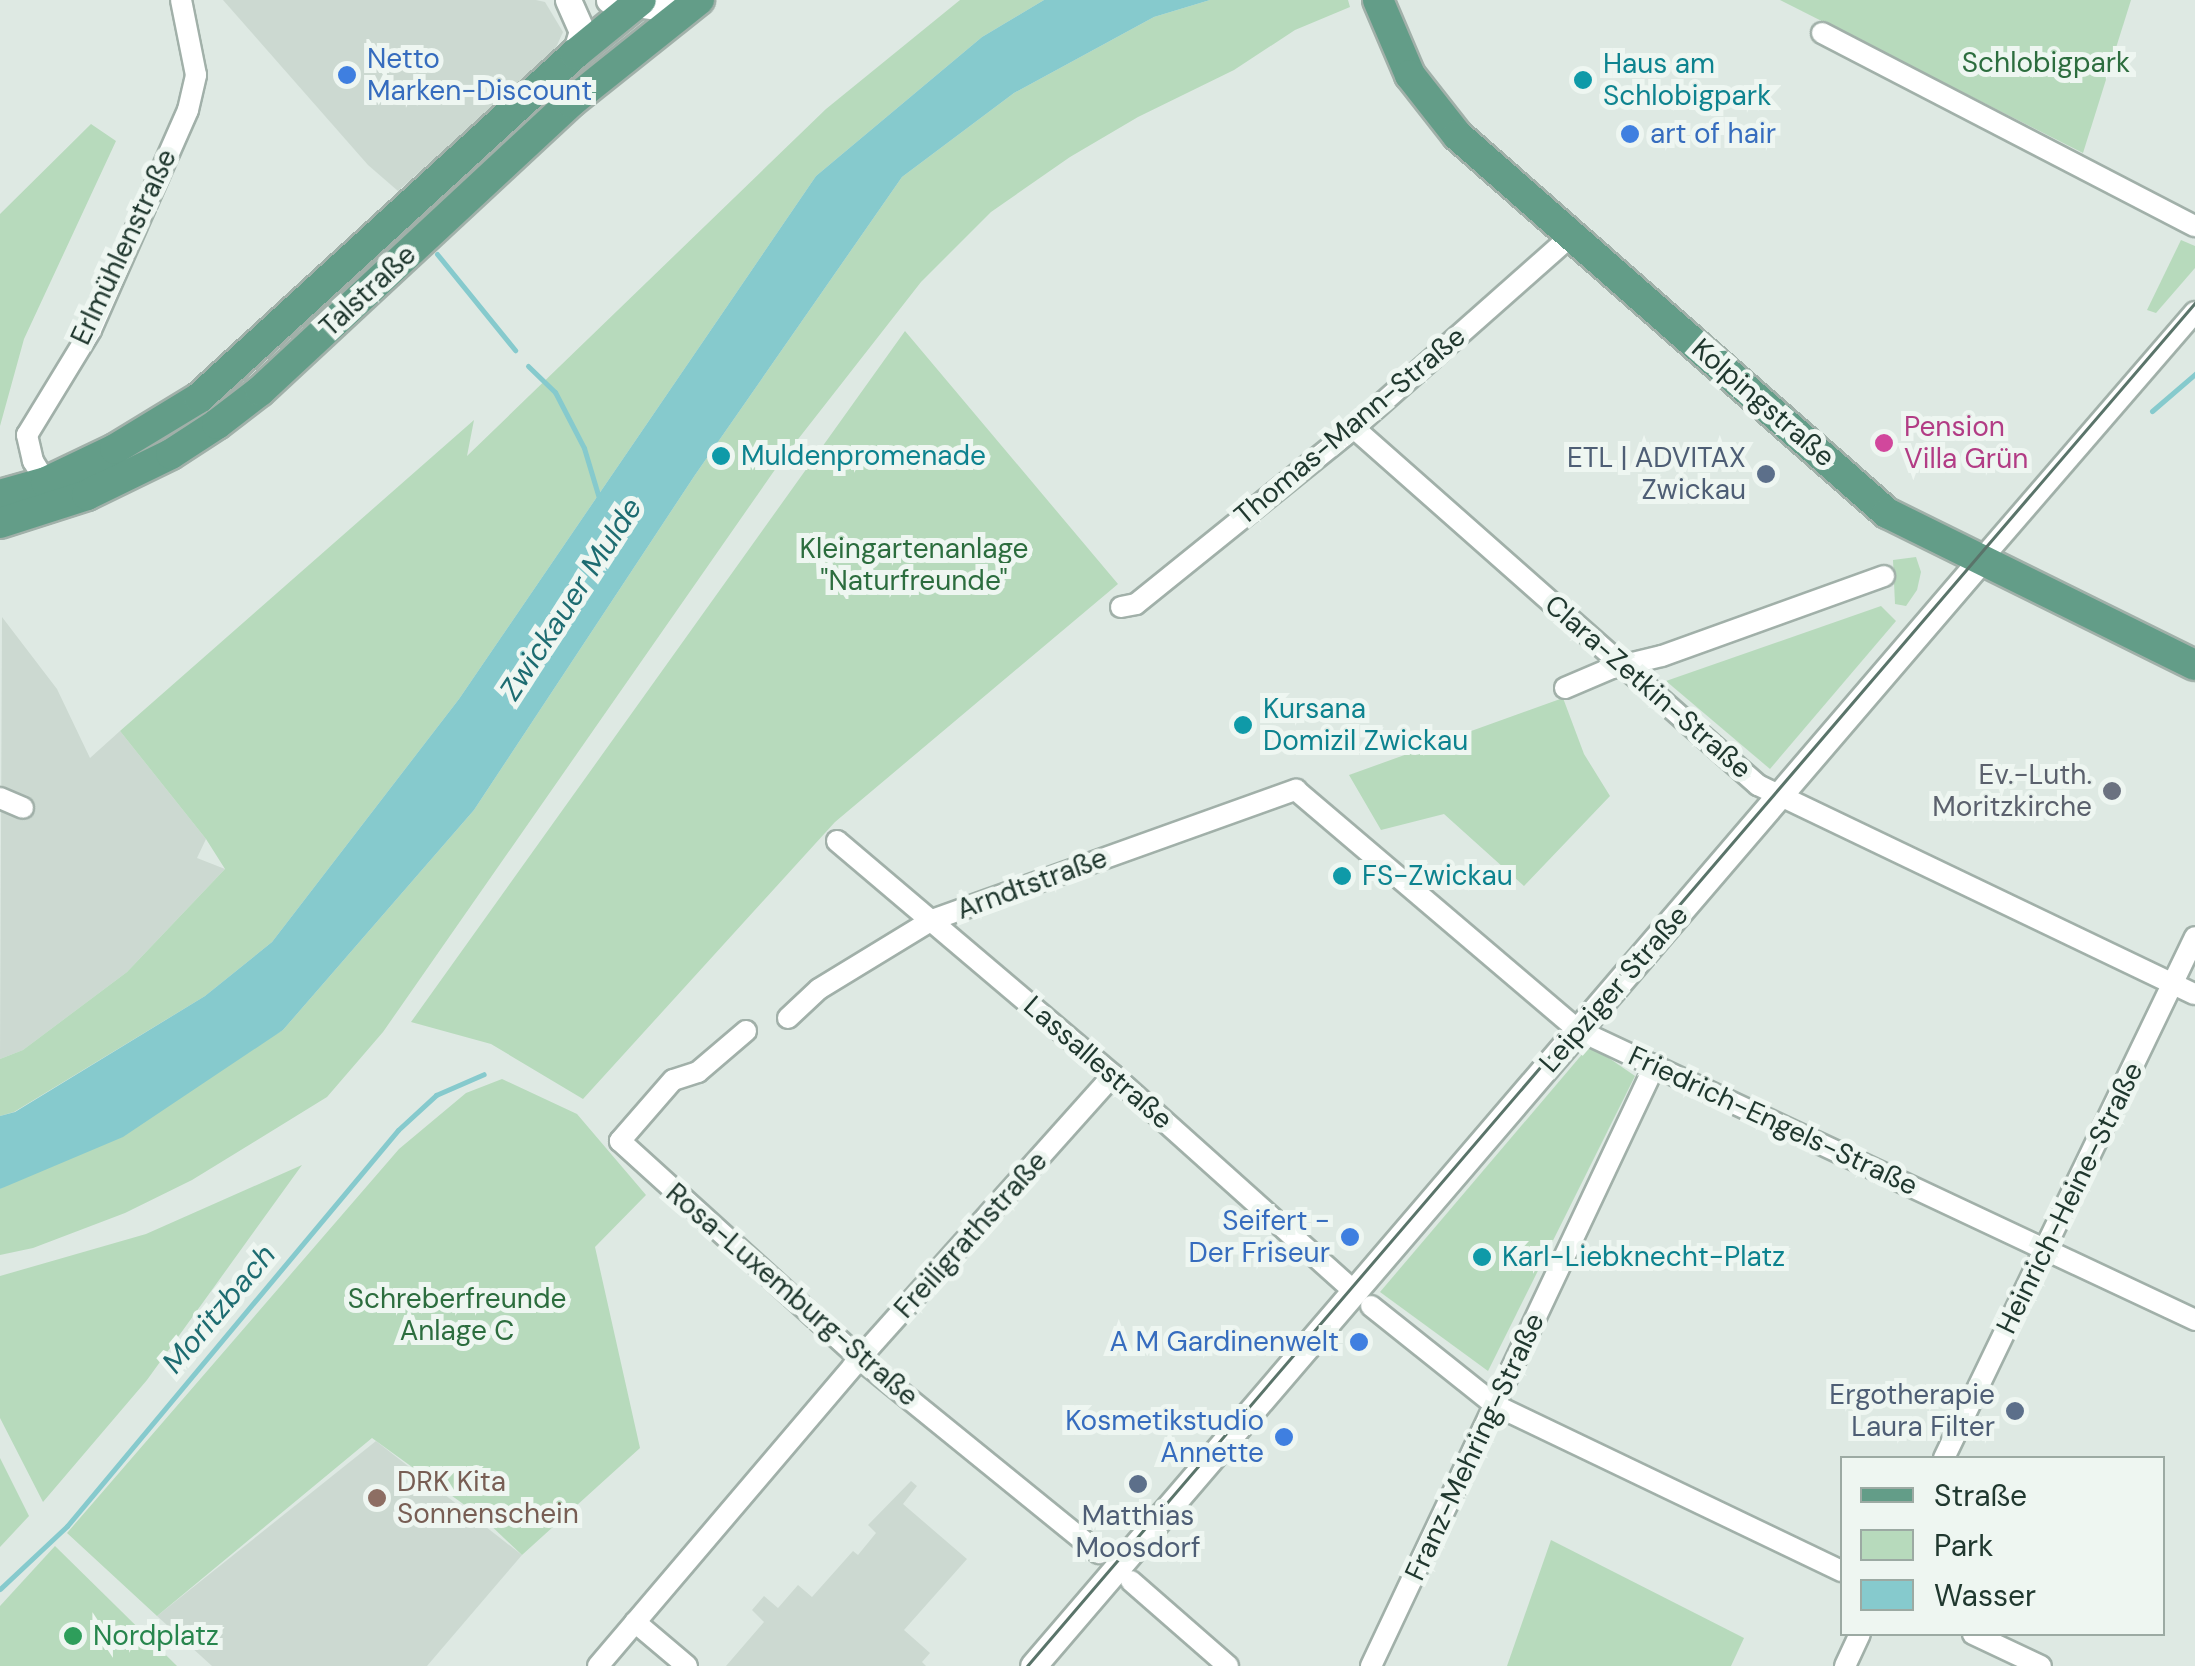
<!DOCTYPE html>
<html>
<head>
<meta charset="utf-8">
<style>
  body { margin:0 }
  #map { position:relative; width:2195px; height:1666px; overflow:hidden; background:#dee9e3; font-family:"DM Sans",sans-serif }
  div>[style] { position:absolute }
  .built>* { inset:0; background:#ccd9d1 }
  .green>* { inset:0; background:#b7dabc }
  .water>* { inset:0; background:#86cacd }
  .stream>* { height:5px; margin:-2.5px; padding:0 2.5px; transform-origin:2.5px; border-radius:2.5px; background:#86cacd }
  .roads { filter:drop-shadow(2px 0 #a1b0a9) drop-shadow(-2px 0 #a1b0a9) drop-shadow(0 2px #a1b0a9) drop-shadow(0 -2px #a1b0a9) }
  .minor>* { height:20px; margin:-10px; padding:0 10px; transform-origin:10px; border-radius:10px; background:#fff }
  .tertiary>* { height:25px; margin:-12.5px; padding:0 12.5px; transform-origin:12.5px; border-radius:12.5px; background:#fff }
  .primary>* { height:30px; margin:-15px; padding:0 15px; transform-origin:15px; border-radius:15px; background:#639d88 }
  .tram>* { height:2.5px; margin:-1.25px; padding:0 1.25px; transform-origin:1.25px; border-radius:1.25px; background:#5a746a }
  .dots>* { width:28px; height:28px; translate:-50% -50%; box-sizing:border-box; border:5px solid #eef6f1; border-radius:50% }
  span { translate:-50% -50%; white-space:nowrap; text-align:center; line-height:1.15; -webkit-text-stroke:10px #eef6f1; paint-order:stroke }
  .shop-label { font-size:28px; color:#366cbe }
  .left { translate:0 -50%; text-align:left }
  .right { translate:-100% -50%; text-align:right }
  .park-label { font-size:28px; color:#2c6d3e }
  .culture-label { font-size:28px; color:#0d838f }
  .street-label { font-size:28px; color:#20382f }
  .hotel-label { font-size:28px; color:#b23c85 }
  .service-label { font-size:28px; color:#4e5e75 }
  .worship-label { font-size:28px; color:#5b616d }
  .education-label { font-size:28px; color:#785e54 }
  .leisure-label { font-size:28px; color:#27864d }
  .water-label { font-size:30px; color:#1d6c71; font-style:italic }
  .legend { position:absolute; left:1840px; top:1456px; width:325px; height:180px; box-sizing:border-box; background:#eef6f1; border:2px solid #9caaa3; margin:0; padding:12px 18px; list-style:none; font-size:30px; color:#20382f }
  .legend li { display:flex; align-items:center; gap:20px; height:50px }
  .legend b { width:50px; border:2px solid #9caaa3 }
</style>
</head>
<body>
<div id="map">
  <div class="built">
    <i style="clip-path:polygon(223px 0,536px 0,545px 2px,563px 32px,554px 52px,398px 191px,368px 165px)"></i>
    <i style="clip-path:polygon(2px 617px,57px 689px,90px 758px,120px 731px,206px 839px,197px 858px,225px 869px,127px 972px,23px 1050px,0 1059px)"></i>
    <i style="clip-path:polygon(376px 1441px,522px 1555px,427px 1666px,212px 1666px,157px 1616px)"></i>
    <i style="clip-path:polygon(911px 1481px,917px 1486px,903px 1504px,967px 1559px,904px 1630px,930px 1653px,922px 1662px,926px 1666px,726px 1666px,764px 1622px,752px 1610px,764px 1596px,778px 1608px,798px 1585px,812px 1597px,853px 1551px,858px 1555px,876px 1533px,868px 1525px)"></i>
  </div>
  <div class="green">
    <i style="clip-path:polygon(960px 0,1044px 0,982px 37px,816px 176px,459px 699px,272px 942px,205px 996px,14px 1112px,0 1116px,0 1059px,23px 1050px,127px 972px,225px 869px,206px 839px,120px 731px,474px 420px,467px 456px,826px 109px)"></i>
    <i style="clip-path:polygon(1210px 0,1348px 0,1350px 7px,1295px 30px,1234px 70px,1138px 117px,1070px 157px,991px 212px,921px 282px,781px 461px,383px 1032px,327px 1097px,192px 1180px,125px 1213px,33px 1248px,0 1255px,0 1189px,283px 1030px,474px 810px,695px 475px,902px 177px,1014px 93px,1154px 17px)"></i>
    <i style="clip-path:polygon(1780px 0,2131px 0,2083px 153px)"></i>
    <i style="clip-path:polygon(91px 124px,116px 141px,24px 339px,0 426px,0 214px)"></i>
    <i style="clip-path:polygon(2181px 240px,2195px 246px,2195px 268px,2156px 313px,2147px 310px)"></i>
    <i style="clip-path:polygon(905px 331px,1118px 584px,835px 822px,583px 1099px,491px 1044px,411px 1022px)"></i>
    <i style="clip-path:polygon(1916px 557px,1921px 572px,1917px 590px,1906px 606px,1895px 604px,1893px 560px)"></i>
    <i style="clip-path:polygon(1881px 606px,1896px 621px,1770px 769px,1666px 681px)"></i>
    <i style="clip-path:polygon(1563px 698px,1584px 754px,1610px 796px,1524px 886px,1444px 814px,1381px 830px,1349px 775px)"></i>
    <i style="clip-path:polygon(1590px 1045px,1635px 1076px,1488px 1371px,1380px 1292px)"></i>
    <i style="clip-path:polygon(502px 1079px,577px 1114px,646px 1195px,595px 1247px,640px 1448px,522px 1555px,484px 1519px,372px 1438px,157px 1616px,67px 1533px,399px 1149px,466px 1093px)"></i>
    <i style="clip-path:polygon(302px 1165px,147px 1380px,43px 1502px,0 1418px,0 1276px,146px 1234px)"></i>
    <i style="clip-path:polygon(0 1458px,29px 1516px,0 1547px)"></i>
    <i style="clip-path:polygon(1551px 1540px,1744px 1638px,1731px 1666px,1507px 1666px)"></i>
    <i style="clip-path:polygon(55px 1546px,177px 1666px,0 1666px,0 1606px)"></i>
  </div>
  <div class="water">
    <i style="clip-path:polygon(1044px 0,1210px 0,1154px 17px,1014px 93px,902px 177px,695px 475px,474px 810px,283px 1030px,123px 1137px,0 1189px,0 1116px,15px 1112px,205px 996px,272px 942px,459px 699px,816px 176px,982px 37px)"></i>
  </div>
  <div class="stream">
    <i style="left:437px;top:254px;width:124px;rotate:50.9deg"></i>
    <i style="left:528px;top:366px;width:37px;rotate:44deg"></i>
    <i style="left:555px;top:392px;width:63px;rotate:62.6deg"></i>
    <i style="left:584px;top:448px;width:52px;rotate:73.3deg"></i>
    <i style="left:2152px;top:411px;width:57px;rotate:-40.7deg"></i>
    <i style="left:0;top:1589px;width:92px;rotate:-43.2deg"></i>
    <i style="left:67px;top:1526px;width:516px;rotate:-50.11deg"></i>
    <i style="left:398px;top:1130px;width:52px;rotate:-42.6deg"></i>
    <i style="left:436px;top:1095px;width:52px;rotate:-23.6deg"></i>
  </div>
  <div class="roads">
    <div class="minor">
      <i style="left:1822px;top:33px;width:420px;rotate:27.4deg"></i>
      <i style="left:1354px;top:428px;width:539px;rotate:41.47deg"></i>
      <i style="left:1758px;top:785px;width:484px;rotate:25.6deg"></i>
      <i style="left:46px;top:482px;width:25px;rotate:-122deg"></i>
      <i style="left:33px;top:461px;width:27px;rotate:-103deg"></i>
      <i style="left:27px;top:435px;width:123px;rotate:-58.6deg"></i>
      <i style="left:91px;top:330px;width:240px;rotate:-66.2deg"></i>
      <i style="left:188px;top:110px;width:36px;rotate:-77deg"></i>
      <i style="left:196px;top:75px;width:76px;rotate:-101.3deg"></i>
      <i style="left:1980px;top:561px;width:329px;rotate:-49.2deg"></i>
      <i style="left:1121px;top:607px;width:15px;rotate:-11deg"></i>
      <i style="left:1136px;top:604px;width:280px;rotate:-38.9deg"></i>
      <i style="left:1354px;top:428px;width:291px;rotate:-41.5deg"></i>
      <i style="left:1565px;top:688px;width:51px;rotate:-23.1deg"></i>
      <i style="left:1612px;top:668px;width:51px;rotate:-13.5deg"></i>
      <i style="left:1662px;top:656px;width:236px;rotate:-19.8deg"></i>
      <i style="left:0;top:798px;width:25px;rotate:23deg"></i>
      <i style="left:837px;top:841px;width:362px;rotate:40.3deg"></i>
      <i style="left:1113px;top:1075px;width:324px;rotate:41.9deg"></i>
      <i style="left:788px;top:1018px;width:42px;rotate:-43.1deg"></i>
      <i style="left:819px;top:989px;width:132px;rotate:-31.4deg"></i>
      <i style="left:932px;top:920px;width:387px;rotate:-19.7deg"></i>
      <i style="left:1296px;top:790px;width:370px;rotate:40.4deg"></i>
      <i style="left:1578px;top:1030px;width:682px;rotate:25.17deg"></i>
      <i style="left:746px;top:1031px;width:63px;rotate:139.5deg"></i>
      <i style="left:698px;top:1072px;width:26px;rotate:162deg"></i>
      <i style="left:673px;top:1080px;width:81px;rotate:131deg"></i>
      <i style="left:620px;top:1141px;width:324px;rotate:42.2deg"></i>
      <i style="left:860px;top:1359px;width:308px;rotate:39.1deg"></i>
      <i style="left:1371px;top:1306px;width:159px;rotate:38.6deg"></i>
      <i style="left:1495px;top:1405px;width:385px;rotate:25.6deg"></i>
      <i style="left:1944px;top:1458px;width:578px;rotate:-64.28deg"></i>
      <i style="left:1131px;top:1581px;width:129px;rotate:41.2deg"></i>
      <i style="left:635px;top:1622px;width:68px;rotate:40.2deg"></i>
      <i style="left:1973px;top:1634px;width:75px;rotate:25.2deg"></i>
      <i style="left:598px;top:1666px;width:394px;rotate:-49.6deg"></i>
      <i style="left:853px;top:1366px;width:390px;rotate:-48.2deg"></i>
      <i style="left:1371px;top:1666px;width:665px;rotate:-64.71deg"></i>
      <i style="left:1845px;top:1666px;width:35px;rotate:-65deg"></i>
    </div>
    <div class="tertiary">
      <i style="left:568px;top:0;width:34px;rotate:66deg"></i>
      <i style="left:582px;top:31px;width:24px;rotate:107deg"></i>
      <i style="left:609px;top:0;width:49px;rotate:8.3deg"></i>
      <i style="left:657px;top:7px;width:38px;rotate:-6deg"></i>
      <i style="left:1033px;top:1666px;width:1455px;rotate:-49.4deg"></i>
    </div>
    <div class="primary">
      <i style="left:1378px;top:0;width:82px;rotate:66.9deg"></i>
      <i style="left:1410px;top:75px;width:76px;rotate:51.9deg"></i>
      <i style="left:1457px;top:135px;width:573px;rotate:41.32deg"></i>
      <i style="left:1887px;top:513px;width:343px;rotate:26.3deg"></i>
      <i style="left:0;top:495px;width:48px;rotate:-15.8deg"></i>
      <i style="left:46px;top:482px;width:76px;rotate:-25.6deg"></i>
      <i style="left:115px;top:449px;width:98px;rotate:-31.3deg"></i>
      <i style="left:199px;top:398px;width:510px;rotate:-42.46deg"></i>
      <i style="left:575px;top:54px;width:85px;rotate:-39.3deg"></i>
      <i style="left:0;top:523px;width:91px;rotate:-17.8deg"></i>
      <i style="left:87px;top:495px;width:93px;rotate:-26deg"></i>
      <i style="left:171px;top:454px;width:55px;rotate:-33.1deg"></i>
      <i style="left:217px;top:424px;width:54px;rotate:-37.5deg"></i>
      <i style="left:260px;top:391px;width:425px;rotate:-42.9deg"></i>
      <i style="left:571px;top:102px;width:164px;rotate:-38.6deg"></i>
    </div>
  </div>
  <div class="tram">
    <i style="left:1027px;top:1666px;width:1795px;rotate:-49.41deg"></i>
  </div>
  <div class="dots">
    <i style="left:347px;top:75px;background:#3f7fe0"></i>
    <i style="left:1583px;top:80px;background:#0f9aa8"></i>
    <i style="left:1630px;top:134px;background:#3f7fe0"></i>
    <i style="left:1884px;top:443px;background:#d1479c"></i>
    <i style="left:721px;top:456px;background:#0f9aa8"></i>
    <i style="left:1766px;top:474px;background:#5c6f8a"></i>
    <i style="left:1243px;top:725px;background:#0f9aa8"></i>
    <i style="left:2112px;top:791px;background:#6b7280"></i>
    <i style="left:1342px;top:876px;background:#0f9aa8"></i>
    <i style="left:1350px;top:1237px;background:#3f7fe0"></i>
    <i style="left:1482px;top:1257px;background:#0f9aa8"></i>
    <i style="left:1359px;top:1342px;background:#3f7fe0"></i>
    <i style="left:2015px;top:1411px;background:#5c6f8a"></i>
    <i style="left:1284px;top:1437px;background:#3f7fe0"></i>
    <i style="left:1138px;top:1484px;background:#5c6f8a"></i>
    <i style="left:377px;top:1498px;background:#8d6e63"></i>
    <i style="left:73px;top:1636px;background:#2e9e5b"></i>
  </div>
  <div class="shop-label">
    <span class="left" style="left:367px;top:75px">Netto<br>Marken-Discount</span>
    <span class="left" style="left:1650px;top:134px">art of hair</span>
    <span class="right" style="left:1330px;top:1237px">Seifert -<br>Der Friseur</span>
    <span class="right" style="left:1339px;top:1342px">A M Gardinenwelt</span>
    <span class="right" style="left:1264px;top:1437px">Kosmetikstudio<br>Annette</span>
  </div>
  <div class="park-label">
    <span style="left:2046px;top:63px">Schlobigpark</span>
    <span style="left:914px;top:565px">Kleingartenanlage<br>"Naturfreunde"</span>
    <span style="left:457px;top:1315px">Schreberfreunde<br>Anlage C</span>
  </div>
  <div class="culture-label">
    <span class="left" style="left:1603px;top:80px">Haus am<br>Schlobigpark</span>
    <span class="left" style="left:741px;top:456px">Muldenpromenade</span>
    <span class="left" style="left:1263px;top:725px">Kursana<br>Domizil Zwickau</span>
    <span class="left" style="left:1362px;top:876px">FS-Zwickau</span>
    <span class="left" style="left:1502px;top:1257px">Karl-Liebknecht-Platz</span>
  </div>
  <div class="street-label">
    <span style="left:124px;top:247px;rotate:-65deg">Erlmühlenstraße</span>
    <span style="left:368px;top:291px;rotate:-43deg">Talstraße</span>
    <span style="left:1763px;top:403px;rotate:41deg">Kolpingstraße</span>
    <span style="left:1350px;top:426px;rotate:-40deg">Thomas-Mann-Straße</span>
    <span style="left:1648px;top:687px;rotate:41deg">Clara-Zetkin-Straße</span>
    <span style="left:1032px;top:884px;rotate:-20deg">Arndtstraße</span>
    <span style="left:1614px;top:989px;rotate:-49deg">Leipziger Straße</span>
    <span style="left:1098px;top:1063px;rotate:41deg">Lassallestraße</span>
    <span style="left:1773px;top:1121px;rotate:25deg">Friedrich-Engels-Straße</span>
    <span style="left:2070px;top:1198px;rotate:-64deg">Heinrich-Heine-Straße</span>
    <span style="left:971px;top:1235px;rotate:-48deg">Freiligrathstraße</span>
    <span style="left:792px;top:1295px;rotate:41deg">Rosa-Luxemburg-Straße</span>
    <span style="left:1475px;top:1447px;rotate:-65deg">Franz-Mehring-Straße</span>
  </div>
  <div class="hotel-label">
    <span class="left" style="left:1904px;top:443px">Pension<br>Villa Grün</span>
  </div>
  <div class="service-label">
    <span class="right" style="left:1746px;top:474px">ETL | ADVITAX<br>Zwickau</span>
    <span class="right" style="left:1995px;top:1411px">Ergotherapie<br>Laura Filter</span>
    <span style="left:1138px;top:1532px">Matthias<br>Moosdorf</span>
  </div>
  <div class="worship-label">
    <span class="right" style="left:2092px;top:791px">Ev.-Luth.<br>Moritzkirche</span>
  </div>
  <div class="education-label">
    <span class="left" style="left:397px;top:1498px">DRK Kita<br>Sonnenschein</span>
  </div>
  <div class="leisure-label">
    <span class="left" style="left:93px;top:1636px">Nordplatz</span>
  </div>
  <div class="water-label">
    <span style="left:571px;top:599px;rotate:-57deg">Zwickauer Mulde</span>
    <span style="left:219px;top:1309px;rotate:-50deg">Moritzbach</span>
  </div>
  <ul class="legend">
  <li><b style="height:12px;background:#639d88"></b>Straße</li>
  <li><b style="height:28px;background:#b7dabc"></b>Park</li>
  <li><b style="height:28px;background:#86cacd"></b>Wasser</li>
  </ul>
</div>
</body>
</html>
